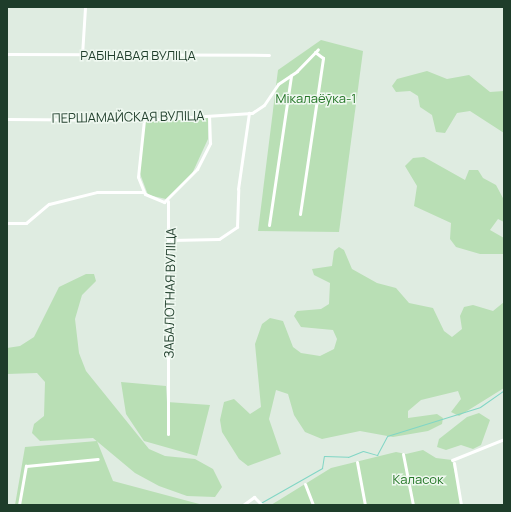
<!DOCTYPE html>
<html>
<head>
<meta charset="utf-8">
<style>
  body { margin:0 }
  #map { position:relative; width:511px; height:512px; overflow:hidden; background:#dfece1; font-family:Manrope,sans-serif }
  div>[style] { position:absolute }
  .green>* { inset:0; background:#b9dfb5 }
  .stream>* { height:1px; margin:-0.5px; padding:0 0.5px; transform-origin:0.5px; border-radius:0.5px; background:#81d6c5 }
  .minor>* { height:3px; margin:-1.5px; padding:0 1.5px; transform-origin:1.5px; border-radius:1.5px; background:#fff }
  span { translate:-50% -50%; white-space:nowrap; text-align:center; line-height:1.15; -webkit-text-stroke:3px #eff8f0; paint-order:stroke }
  .street-label { font-size:13px; color:#1e3d2a }
  .park-label { font-size:13px; color:#257727 }
  .frame { position:absolute; inset:0; border:8px solid #1e3d2a; pointer-events:none }
</style>
</head>
<body>
<div id="map">
  <div class="green">
    <i style="clip-path:polygon(321px 40px,363px 51px,339px 232px,258px 231px,278px 70px)"></i>
    <i style="clip-path:polygon(427px 71px,447px 79px,469px 75px,490px 92px,504px 91px,504px 133px,470px 111px,457px 113px,445px 133px,436px 132px,432px 115px,420px 107px,418px 96px,410px 91px,396px 92px,392px 86px,397px 79px)"></i>
    <i style="clip-path:polygon(208px 118px,208px 139px,191px 176px,166px 199px,148px 195px,139px 171px,145px 122px)"></i>
    <i style="clip-path:polygon(424px 157px,465px 180px,469px 170px,478px 170px,483px 178px,496px 185px,504px 200px,504px 222px,498px 219px,490px 230px,504px 238px,504px 254px,480px 254px,456px 247px,450px 239px,451px 223px,414px 206px,417px 186px,405px 166px,413px 158px)"></i>
    <i style="clip-path:polygon(339px 247px,344px 250px,352px 269px,377px 283px,396px 288px,409px 303px,433px 308px,444px 331px,452px 337px,462px 329px,460px 316px,464px 307px,473px 305px,493px 311px,504px 302px,504px 388px,459px 416px,451px 412px,461px 399px,458px 391px,421px 400px,408px 411px,408px 418px,437px 414px,443px 418px,442px 424px,428px 431px,393px 437px,360px 431px,322px 439px,305px 432px,294px 415px,288px 394px,276px 390px,269px 419px,281px 454px,248px 466px,239px 459px,222px 432px,220px 420px,224px 402px,234px 399px,250px 414px,261px 407px,255px 344px,262px 324px,270px 318px,283px 321px,293px 347px,301px 353px,320px 356px,334px 349px,337px 339px,333px 330px,301px 327px,294px 316px,297px 311px,321px 309px,329px 304px,330px 283px,314px 275px,312px 269px,332px 266px,334px 251px)"></i>
    <i style="clip-path:polygon(86px 274px,94px 274px,96px 281px,82px 295px,75px 319px,79px 353px,86px 371px,149px 449px,165px 456px,195px 459px,213px 469px,222px 487px,215px 497px,187px 496px,159px 486px,135px 473px,93px 438px,40px 441px,32px 433px,34px 424px,44px 416px,45px 382px,37px 373px,7px 374px,7px 348px,20px 346px,34px 337px,59px 287px)"></i>
    <i style="clip-path:polygon(121px 382px,166px 386px,167px 402px,210px 405px,197px 456px,144px 441px,126px 414px)"></i>
    <i style="clip-path:polygon(479px 413px,490px 420px,481px 445px,473px 449px,461px 445px,446px 450px,437px 447px,439px 439px,467px 417px)"></i>
    <i style="clip-path:polygon(97px 441px,113px 481px,203px 505px,15px 505px,25px 447px)"></i>
    <i style="clip-path:polygon(423px 450px,436px 458px,452px 460px,462px 505px,271px 505px,331px 468px,396px 452px,406px 454px)"></i>
  </div>
  <div class="stream">
    <i style="left:257px;top:505px;width:75px;rotate:-29.6deg"></i>
    <i style="left:322px;top:468px;width:12px;rotate:-81deg"></i>
    <i style="left:324px;top:456px;width:24px;rotate:2deg"></i>
    <i style="left:348px;top:457px;width:16px;rotate:-22deg"></i>
    <i style="left:363px;top:451px;width:15px;rotate:16deg"></i>
    <i style="left:377px;top:455px;width:21px;rotate:-62deg"></i>
    <i style="left:387px;top:436px;width:97px;rotate:-17.3deg"></i>
    <i style="left:480px;top:407px;width:29px;rotate:-35deg"></i>
  </div>
  <div class="minor">
    <i style="left:7px;top:54px;width:262px;rotate:0.2deg"></i>
    <i style="left:82px;top:55px;width:48px;rotate:-86.4deg"></i>
    <i style="left:7px;top:119px;width:137px;rotate:0.4deg"></i>
    <i style="left:144px;top:120px;width:108px;rotate:-3.7deg"></i>
    <i style="left:252px;top:113px;width:14px;rotate:-34deg"></i>
    <i style="left:264px;top:105px;width:25px;rotate:-56deg"></i>
    <i style="left:278px;top:84px;width:23px;rotate:-34deg"></i>
    <i style="left:297px;top:71px;width:30px;rotate:-46deg"></i>
    <i style="left:144px;top:120px;width:57px;rotate:96deg"></i>
    <i style="left:138px;top:177px;width:18px;rotate:68deg"></i>
    <i style="left:145px;top:194px;width:21px;rotate:23deg"></i>
    <i style="left:164px;top:202px;width:47px;rotate:-45deg"></i>
    <i style="left:197px;top:169px;width:29px;rotate:-63deg"></i>
    <i style="left:210px;top:143px;width:27px;rotate:-92deg"></i>
    <i style="left:300px;top:214px;width:158px;rotate:-81.6deg"></i>
    <i style="left:323px;top:58px;width:10px;rotate:-143deg"></i>
    <i style="left:7px;top:223px;width:19px"></i>
    <i style="left:26px;top:223px;width:30px;rotate:-40deg"></i>
    <i style="left:49px;top:204px;width:49px;rotate:-14deg"></i>
    <i style="left:97px;top:192px;width:46px"></i>
    <i style="left:269px;top:225px;width:151px;rotate:-81.6deg"></i>
    <i style="left:171px;top:240px;width:48px;rotate:-1.2deg"></i>
    <i style="left:219px;top:239px;width:22px;rotate:-34deg"></i>
    <i style="left:237px;top:227px;width:38px;rotate:-88deg"></i>
    <i style="left:238px;top:189px;width:77px;rotate:-81.8deg"></i>
    <i style="left:168px;top:434px;width:233px;rotate:-90deg"></i>
    <i style="left:403px;top:454px;width:52px;rotate:78.9deg"></i>
    <i style="left:452px;top:460px;width:56px;rotate:-22deg"></i>
    <i style="left:357px;top:462px;width:44px;rotate:79.5deg"></i>
    <i style="left:454px;top:463px;width:43px;rotate:80.5deg"></i>
    <i style="left:305px;top:484px;width:22px;rotate:69deg"></i>
    <i style="left:19px;top:505px;width:40px;rotate:-80deg"></i>
    <i style="left:26px;top:466px;width:72px;rotate:-5.6deg"></i>
    <i style="left:243px;top:505px;width:14px;rotate:-36deg"></i>
    <i style="left:254px;top:497px;width:11px;rotate:45deg"></i>
  </div>
  <div class="street-label">
    <span style="left:138px;top:55px">РАБІНАВАЯ ВУЛІЦА</span>
    <span style="left:128px;top:117px;rotate:-1deg">ПЕРШАМАЙСКАЯ ВУЛІЦА</span>
    <span style="left:170px;top:293px;rotate:-89deg">ЗАБАЛОТНАЯ ВУЛІЦА</span>
  </div>
  <div class="park-label">
    <span style="left:316px;top:98px">Мікалаёўка-1</span>
    <span style="left:418px;top:479px">Каласок</span>
  </div>
  <div class="frame"></div>
</div>
</body>
</html>
